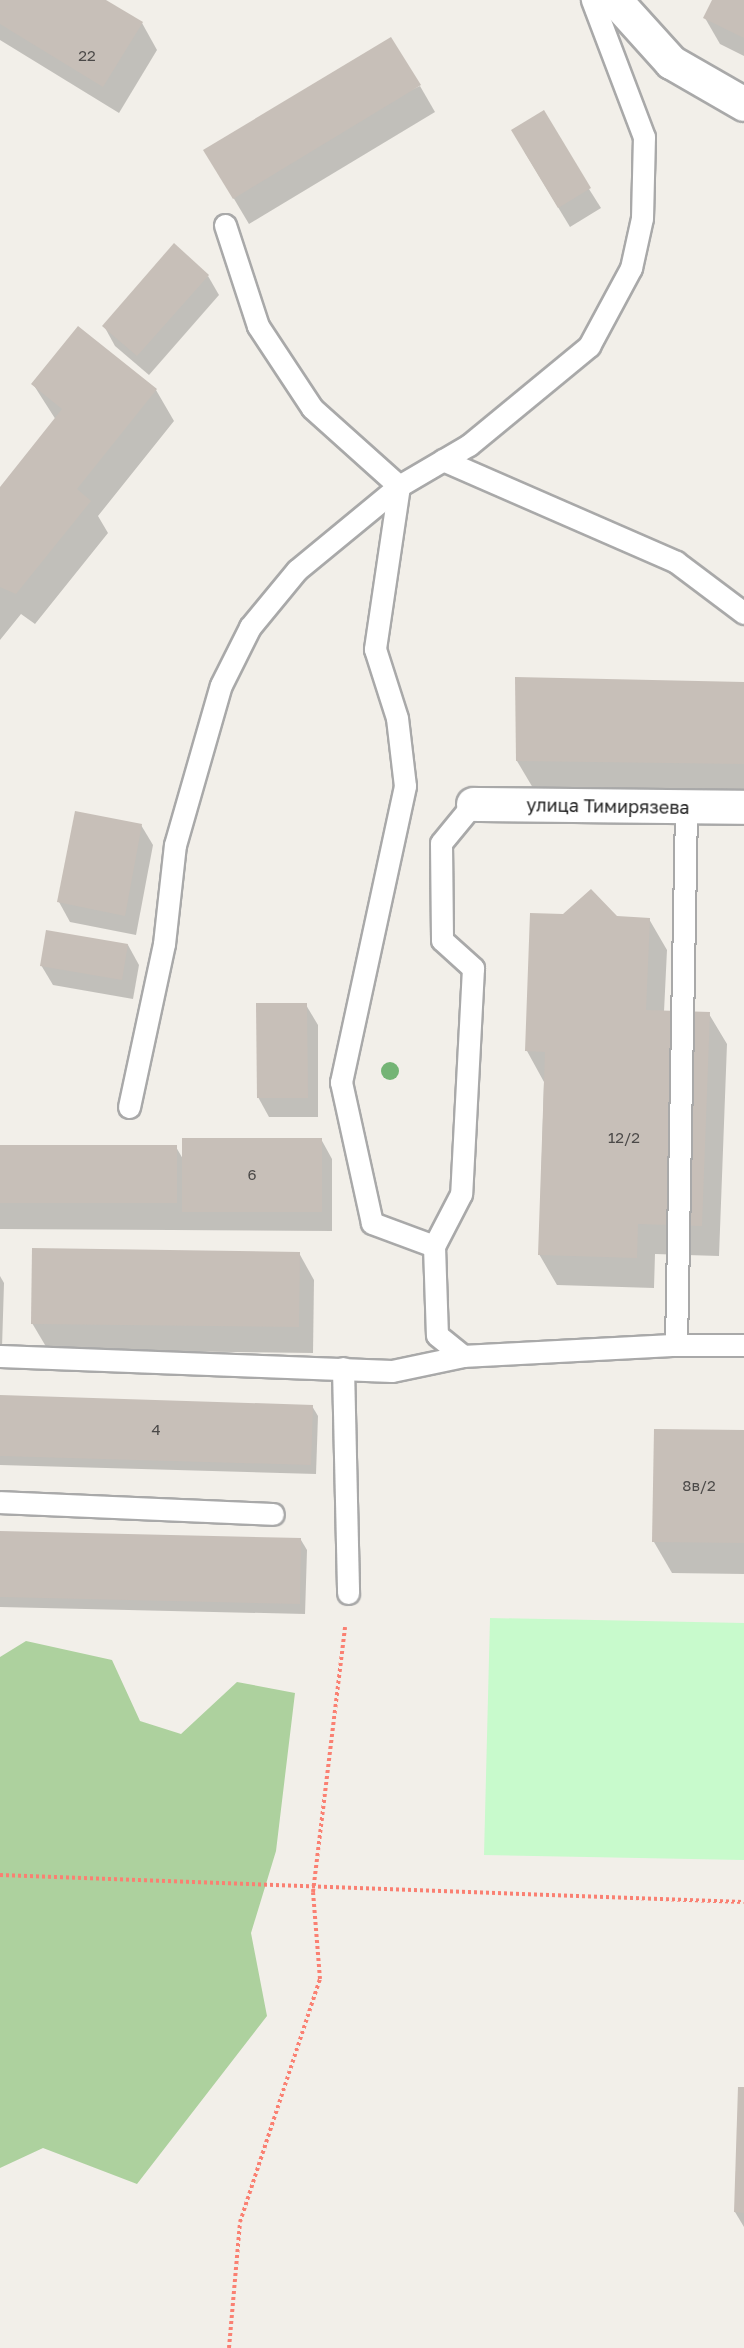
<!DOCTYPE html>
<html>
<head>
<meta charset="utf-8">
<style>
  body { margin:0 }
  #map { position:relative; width:744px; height:2348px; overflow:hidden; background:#f2efe9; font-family:"Golos Text",sans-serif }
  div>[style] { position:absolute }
  .forest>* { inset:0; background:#add19e }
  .park>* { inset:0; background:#c8facc }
  .shadow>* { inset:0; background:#0003 }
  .building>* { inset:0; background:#c7bfb8 }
  .path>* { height:4px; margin-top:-2px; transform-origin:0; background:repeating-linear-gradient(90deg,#fa8072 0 3px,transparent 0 6px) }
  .roads { filter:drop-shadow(2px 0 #a9a9a9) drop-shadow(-2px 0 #a9a9a9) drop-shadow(0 2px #a9a9a9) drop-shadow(0 -2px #a9a9a9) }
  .lane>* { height:21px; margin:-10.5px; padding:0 10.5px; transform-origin:10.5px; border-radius:10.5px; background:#fff }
  .street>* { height:33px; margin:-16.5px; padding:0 16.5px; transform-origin:16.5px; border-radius:16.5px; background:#fff }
  .trees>* { width:18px; height:18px; margin:-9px; border-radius:50%; background:#74b475 }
  span { translate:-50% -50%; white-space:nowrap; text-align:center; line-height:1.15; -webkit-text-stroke:5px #fff; paint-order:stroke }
  .number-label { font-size:15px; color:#4b4948 }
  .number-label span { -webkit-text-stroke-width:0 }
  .street-label { font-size:18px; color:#222 }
</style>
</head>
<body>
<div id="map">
  <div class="forest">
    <i style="clip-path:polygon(26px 1641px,112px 1660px,140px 1721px,181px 1734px,237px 1682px,295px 1693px,276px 1851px,251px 1933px,267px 2016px,137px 2184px,43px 2148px,0 2168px,0 1657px)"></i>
  </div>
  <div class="park">
    <i style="clip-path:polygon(490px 1618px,744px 1623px,744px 1860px,484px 1855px)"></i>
  </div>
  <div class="shadow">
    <i style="clip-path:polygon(0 0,103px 0,142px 23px,157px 50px,119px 113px,0 40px)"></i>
    <i style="clip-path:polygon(714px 0,744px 0,744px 56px,720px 44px,705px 18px)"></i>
    <i style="clip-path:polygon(420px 86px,435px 112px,249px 224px,221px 177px)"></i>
    <i style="clip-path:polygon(524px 151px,589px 189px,601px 208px,570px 227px)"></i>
    <i style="clip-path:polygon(208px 276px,219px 295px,149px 375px,115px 346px,104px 326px)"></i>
    <i style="clip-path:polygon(78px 328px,156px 390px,174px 421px,98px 516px,108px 533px,35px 624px,21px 614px,0 640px,0 489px,56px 420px,33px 384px)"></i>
    <i style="clip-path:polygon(517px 679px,744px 684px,744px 790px,533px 788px,517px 761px)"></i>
    <i style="clip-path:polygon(141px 825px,153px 845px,136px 935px,70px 922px,59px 902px)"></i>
    <i style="clip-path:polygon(616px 918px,649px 919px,667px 950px,664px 1012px,709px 1014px,727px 1044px,719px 1256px,655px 1254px,654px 1288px,557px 1285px,539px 1254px,544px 1082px,527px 1051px)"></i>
    <i style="clip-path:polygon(128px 945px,139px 965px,133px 999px,53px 985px,41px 965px)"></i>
    <i style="clip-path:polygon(306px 1005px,318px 1025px,318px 1117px,269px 1117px,258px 1097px)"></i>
    <i style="clip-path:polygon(321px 1139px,332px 1159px,332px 1231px,0 1229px,0 1147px,176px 1147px,183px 1159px)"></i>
    <i style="clip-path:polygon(299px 1253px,314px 1280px,313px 1353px,48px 1350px,32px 1323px)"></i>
    <i style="clip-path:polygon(0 1276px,4px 1283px,2px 1348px,0 1348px)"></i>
    <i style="clip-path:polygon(0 1397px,312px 1406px,318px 1416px,316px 1474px,0 1465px)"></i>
    <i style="clip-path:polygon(744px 1431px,744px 1574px,672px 1573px,654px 1542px)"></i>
    <i style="clip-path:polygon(0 1533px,301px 1540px,307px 1550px,305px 1614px,0 1607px)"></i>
    <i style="clip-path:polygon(744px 2088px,744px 2227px,735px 2212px)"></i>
  </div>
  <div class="building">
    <i style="clip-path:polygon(0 0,106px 0,143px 22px,103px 87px,0 24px)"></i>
    <i style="clip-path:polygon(712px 0,744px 0,744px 38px,703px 18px)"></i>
    <i style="clip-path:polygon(391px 37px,421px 85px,233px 199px,203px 150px)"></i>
    <i style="clip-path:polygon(544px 110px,591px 188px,558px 208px,511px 130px)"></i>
    <i style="clip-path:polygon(174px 243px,209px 275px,137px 356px,102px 326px)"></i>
    <i style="clip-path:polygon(78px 326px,157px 389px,77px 489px,91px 501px,16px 594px,0 587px,0 487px,62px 409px,31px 384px)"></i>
    <i style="clip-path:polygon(515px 677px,744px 682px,744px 764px,516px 761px)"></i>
    <i style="clip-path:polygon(75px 811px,142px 824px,125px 916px,57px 902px)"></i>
    <i style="clip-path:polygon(591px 889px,617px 916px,650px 918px,646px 1010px,710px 1012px,702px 1226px,638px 1224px,637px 1258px,538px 1255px,545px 1052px,525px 1051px,530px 913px,563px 914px)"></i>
    <i style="clip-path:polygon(46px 930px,128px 944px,122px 980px,40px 966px)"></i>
    <i style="clip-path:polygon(256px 1003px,307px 1003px,308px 1098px,257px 1098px)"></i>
    <i style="clip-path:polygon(182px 1138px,322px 1138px,322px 1212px,182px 1212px)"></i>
    <i style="clip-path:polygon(0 1145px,177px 1145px,177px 1203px,0 1203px)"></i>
    <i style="clip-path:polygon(32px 1248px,300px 1252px,299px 1327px,31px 1324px)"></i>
    <i style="clip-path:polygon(0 1395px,313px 1405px,311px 1465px,0 1456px)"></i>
    <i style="clip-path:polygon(654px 1429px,744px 1430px,744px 1543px,652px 1542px)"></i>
    <i style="clip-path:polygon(0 1531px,301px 1538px,300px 1604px,0 1597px)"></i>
    <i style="clip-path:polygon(738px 2087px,744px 2087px,744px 2213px,734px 2212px)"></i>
  </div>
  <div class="path">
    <i style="left:0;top:1875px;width:744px;rotate:2.08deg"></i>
    <i style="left:229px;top:2348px;width:126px;rotate:-85deg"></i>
    <i style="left:240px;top:2222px;width:256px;rotate:-71.8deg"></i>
    <i style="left:320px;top:1979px;width:87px;rotate:-94.6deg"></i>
    <i style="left:313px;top:1892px;width:267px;rotate:-83.1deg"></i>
  </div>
  <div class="roads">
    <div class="lane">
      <i style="left:225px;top:225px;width:106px;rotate:71.9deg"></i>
      <i style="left:258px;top:326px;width:98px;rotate:56.6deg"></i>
      <i style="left:312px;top:408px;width:117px;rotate:41.9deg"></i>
      <i style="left:399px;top:486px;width:81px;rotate:-30.4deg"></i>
      <i style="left:469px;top:445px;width:156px;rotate:-39.5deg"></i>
      <i style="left:589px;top:346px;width:89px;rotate:-61.7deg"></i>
      <i style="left:631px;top:268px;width:51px;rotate:-77.6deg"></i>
      <i style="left:642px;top:218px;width:81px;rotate:-88.6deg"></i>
      <i style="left:644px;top:137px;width:147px;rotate:-110.8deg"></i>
      <i style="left:443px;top:460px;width:254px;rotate:23.6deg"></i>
      <i style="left:676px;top:562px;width:85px;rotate:36.9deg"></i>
      <i style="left:473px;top:804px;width:50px;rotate:129.4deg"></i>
      <i style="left:441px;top:843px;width:97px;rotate:89.4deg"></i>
      <i style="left:442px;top:940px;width:42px;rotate:42.1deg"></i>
      <i style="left:473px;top:968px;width:226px;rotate:93deg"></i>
      <i style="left:461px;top:1194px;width:59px;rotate:117.4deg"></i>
      <i style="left:434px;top:1246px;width:89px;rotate:88.1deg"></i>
      <i style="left:437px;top:1335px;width:33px;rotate:39deg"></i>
      <i style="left:463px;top:1356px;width:213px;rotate:-3deg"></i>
      <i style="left:676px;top:1345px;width:537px;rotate:-88.93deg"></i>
      <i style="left:129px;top:1107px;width:167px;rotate:-77.9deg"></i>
      <i style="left:164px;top:944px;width:100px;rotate:-83.7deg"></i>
      <i style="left:175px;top:845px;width:166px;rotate:-74deg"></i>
      <i style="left:221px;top:685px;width:65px;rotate:-63.4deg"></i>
      <i style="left:250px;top:627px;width:74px;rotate:-50.5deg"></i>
      <i style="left:297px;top:570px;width:132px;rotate:-39.5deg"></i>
      <i style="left:399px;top:486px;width:165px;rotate:98.4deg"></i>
      <i style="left:375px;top:649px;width:72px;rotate:72.3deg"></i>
      <i style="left:397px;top:718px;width:68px;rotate:83.3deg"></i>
      <i style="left:405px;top:786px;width:303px;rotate:102.2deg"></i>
      <i style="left:341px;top:1082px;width:144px;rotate:77.6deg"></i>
      <i style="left:372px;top:1223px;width:66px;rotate:20.4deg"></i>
      <i style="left:676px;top:1345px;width:68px"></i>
      <i style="left:0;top:1356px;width:392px;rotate:2.2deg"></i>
      <i style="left:392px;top:1371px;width:73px;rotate:-11.9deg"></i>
      <i style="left:343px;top:1368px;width:225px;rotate:88.7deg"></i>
      <i style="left:0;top:1502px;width:273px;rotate:2.5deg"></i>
    </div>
    <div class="street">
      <i style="left:615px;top:0;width:84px;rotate:47.9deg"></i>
      <i style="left:671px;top:62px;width:84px;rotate:29.9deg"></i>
      <i style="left:473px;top:804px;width:271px;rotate:0.6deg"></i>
    </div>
  </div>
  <div class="trees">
    <i style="left:390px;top:1071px"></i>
  </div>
  <div class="number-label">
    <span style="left:87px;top:56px">22</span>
    <span style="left:624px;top:1138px">12/2</span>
    <span style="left:252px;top:1175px">6</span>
    <span style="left:156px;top:1430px">4</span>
    <span style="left:699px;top:1486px">8в/2</span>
  </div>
  <div class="street-label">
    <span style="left:608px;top:806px;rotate:1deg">улица Тимирязева</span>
  </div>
</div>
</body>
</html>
